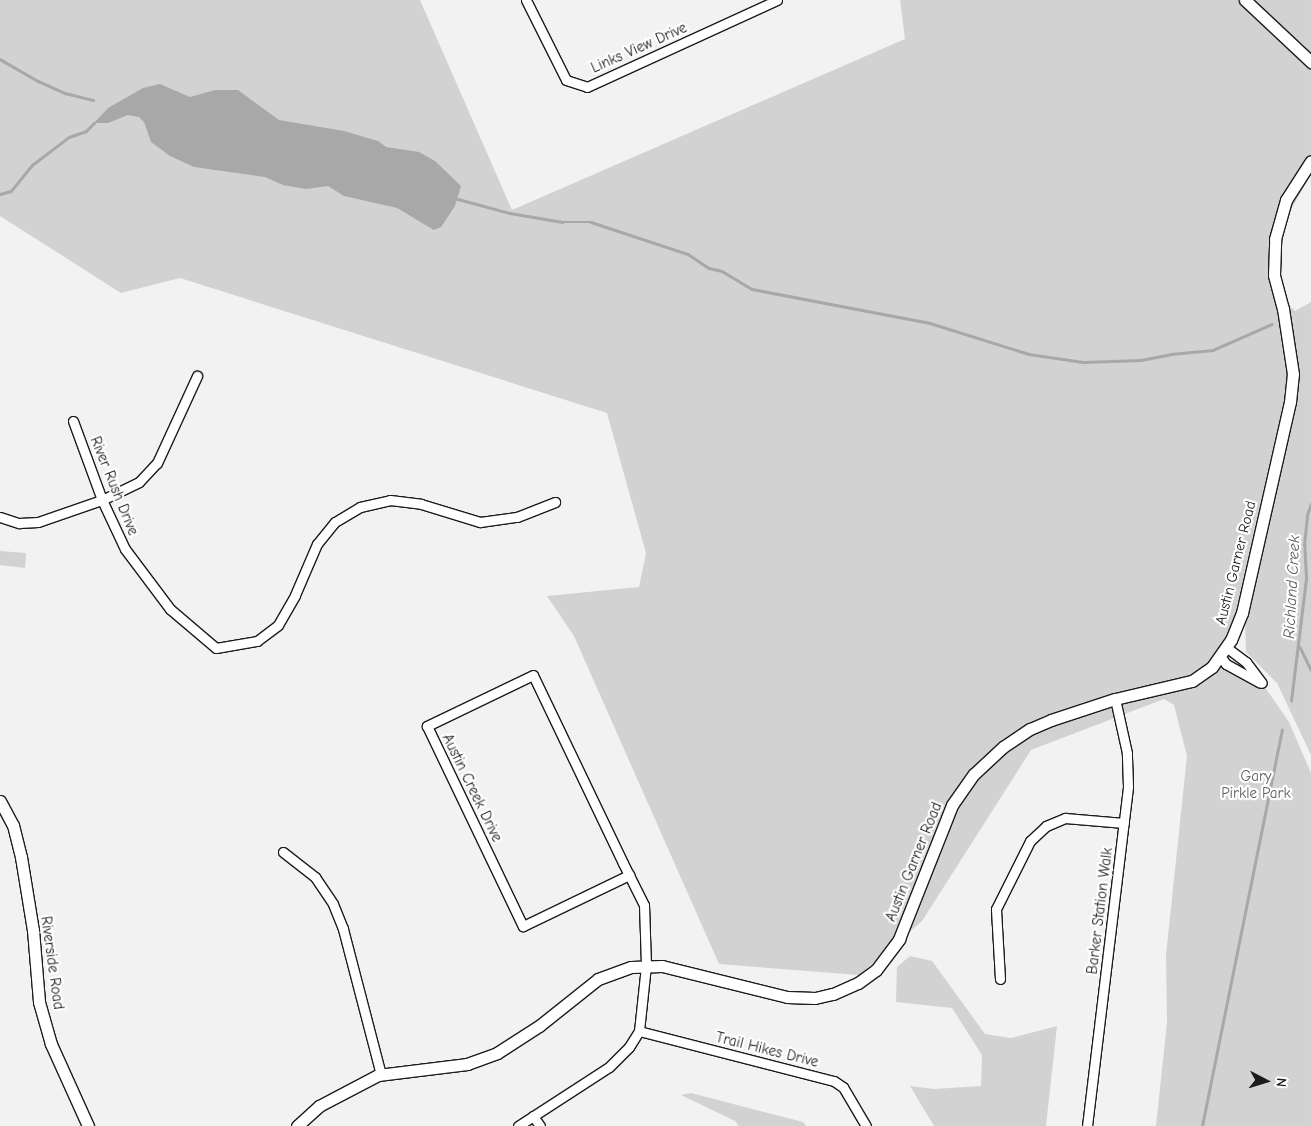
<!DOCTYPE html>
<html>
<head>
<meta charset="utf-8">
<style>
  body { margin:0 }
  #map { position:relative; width:1311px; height:1126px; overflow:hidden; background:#f2f2f2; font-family:"Comic Neue",sans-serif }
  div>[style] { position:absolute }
  .green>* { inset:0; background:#d2d2d2 }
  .water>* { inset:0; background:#a8a8a8 }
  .stream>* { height:2.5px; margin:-1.25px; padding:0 1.25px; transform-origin:1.25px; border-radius:1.25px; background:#a8a8a8 }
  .roads { filter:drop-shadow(1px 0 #1c1c1c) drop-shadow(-1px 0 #1c1c1c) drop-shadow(0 1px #1c1c1c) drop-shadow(0 -1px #1c1c1c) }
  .street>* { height:9px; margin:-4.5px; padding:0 4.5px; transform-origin:4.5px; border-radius:4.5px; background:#fff }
  .secondary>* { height:11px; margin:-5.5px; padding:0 5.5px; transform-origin:5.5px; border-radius:5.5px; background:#fff }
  span { translate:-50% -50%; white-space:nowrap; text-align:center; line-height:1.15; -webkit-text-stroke:4.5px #fff; paint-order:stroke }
  .street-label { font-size:15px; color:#1c1c1c }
  .park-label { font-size:15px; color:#5c5c5c }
  .water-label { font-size:16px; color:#5b5b5b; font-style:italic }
  .north { position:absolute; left:1241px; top:1056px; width:50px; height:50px; -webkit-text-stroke:4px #fff; paint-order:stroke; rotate:95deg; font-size:14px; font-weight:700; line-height:20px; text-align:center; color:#1c1c1c }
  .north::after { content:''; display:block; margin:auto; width:18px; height:22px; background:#1c1c1c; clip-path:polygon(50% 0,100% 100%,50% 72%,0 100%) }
</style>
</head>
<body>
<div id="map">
  <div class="green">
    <i style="clip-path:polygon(0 0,420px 0,512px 210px,905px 39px,900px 0,1311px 0,1311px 174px,1272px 244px,1280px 296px,1295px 311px,1311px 302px,1311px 755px,1277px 683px,1246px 652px,1245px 618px,1201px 681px,1226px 664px,1262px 683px,1289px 722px,1311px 773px,1311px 1126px,1156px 1126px,1167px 1022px,1166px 955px,1187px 756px,1174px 705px,1164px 699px,1031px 750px,922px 921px,859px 975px,719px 964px,574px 636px,547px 596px,639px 587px,646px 553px,607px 413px,180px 278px,121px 293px,0 216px)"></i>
    <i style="clip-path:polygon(0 551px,26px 553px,25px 568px,0 565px)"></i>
    <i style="clip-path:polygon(910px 956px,932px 961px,985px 1034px,1011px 1038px,1057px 1026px,1046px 1126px,934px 1126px,910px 1086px,934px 1089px,981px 1086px,982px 1055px,952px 1008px,896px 1002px,897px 967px)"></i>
    <i style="clip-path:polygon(691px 1093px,803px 1122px,806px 1126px,739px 1126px,735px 1121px,681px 1095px)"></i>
  </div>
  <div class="water">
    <i style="clip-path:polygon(160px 84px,190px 97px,215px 90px,238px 90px,279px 120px,344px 131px,378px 141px,386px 147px,419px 152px,435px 161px,461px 186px,455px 206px,441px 227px,434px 230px,397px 208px,344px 196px,328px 186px,306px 189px,283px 185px,265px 177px,194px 167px,170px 156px,151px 142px,144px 122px,139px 117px,128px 115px,108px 123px,94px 123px,108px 108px,143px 88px)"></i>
  </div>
  <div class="stream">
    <i style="left:0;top:59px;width:44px;rotate:30.1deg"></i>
    <i style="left:38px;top:81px;width:30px;rotate:24deg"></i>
    <i style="left:65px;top:93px;width:29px;rotate:14deg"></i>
    <i style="left:0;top:194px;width:11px;rotate:-15deg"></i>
    <i style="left:11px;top:191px;width:33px;rotate:-51deg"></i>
    <i style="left:32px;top:165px;width:46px;rotate:-37.1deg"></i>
    <i style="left:69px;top:137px;width:18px;rotate:-19deg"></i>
    <i style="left:86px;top:131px;width:11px;rotate:-45deg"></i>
    <i style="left:458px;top:199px;width:54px;rotate:15.1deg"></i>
    <i style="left:510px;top:213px;width:53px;rotate:9.8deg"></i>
    <i style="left:562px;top:222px;width:29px"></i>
    <i style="left:591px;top:222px;width:102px;rotate:18.3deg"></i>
    <i style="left:688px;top:254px;width:25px;rotate:34deg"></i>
    <i style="left:709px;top:268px;width:13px;rotate:13deg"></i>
    <i style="left:722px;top:271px;width:35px;rotate:31deg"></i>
    <i style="left:752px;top:289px;width:181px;rotate:10.8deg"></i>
    <i style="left:930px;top:323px;width:104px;rotate:17.4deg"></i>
    <i style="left:1029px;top:354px;width:56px;rotate:8.3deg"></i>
    <i style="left:1084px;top:362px;width:57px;rotate:-2deg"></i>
    <i style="left:1141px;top:360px;width:31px;rotate:-11deg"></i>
    <i style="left:1171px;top:354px;width:42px;rotate:-5.4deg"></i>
    <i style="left:1213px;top:350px;width:64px;rotate:-23.8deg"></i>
    <i style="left:1300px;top:647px;width:25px;rotate:64deg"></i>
    <i style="left:1291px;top:701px;width:124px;rotate:-83deg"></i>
    <i style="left:1306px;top:578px;width:33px;rotate:-93deg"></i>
    <i style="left:1304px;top:545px;width:30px;rotate:-84deg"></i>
    <i style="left:1307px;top:515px;width:12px;rotate:-70deg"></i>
    <i style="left:1202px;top:1126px;width:404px;rotate:-78.6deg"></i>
  </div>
  <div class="roads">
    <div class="street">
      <i style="left:526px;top:0;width:89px;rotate:63.4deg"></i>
      <i style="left:566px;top:80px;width:22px;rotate:18deg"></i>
      <i style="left:587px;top:87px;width:209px;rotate:-24.6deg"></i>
      <i style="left:73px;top:421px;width:84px;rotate:69.8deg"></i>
      <i style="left:102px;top:500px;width:54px;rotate:64.9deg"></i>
      <i style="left:125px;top:549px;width:75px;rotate:53.1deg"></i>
      <i style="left:170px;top:609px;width:60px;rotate:40.3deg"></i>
      <i style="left:216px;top:648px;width:42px;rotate:-9.7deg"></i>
      <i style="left:257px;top:641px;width:26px;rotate:-37deg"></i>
      <i style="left:278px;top:625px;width:34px;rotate:-60deg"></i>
      <i style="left:295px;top:595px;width:56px;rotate:-66.7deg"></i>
      <i style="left:317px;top:544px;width:28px;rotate:-51deg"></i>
      <i style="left:335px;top:522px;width:29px;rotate:-31deg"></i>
      <i style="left:360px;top:507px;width:31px;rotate:-13deg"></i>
      <i style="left:390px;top:500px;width:31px;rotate:7deg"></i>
      <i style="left:421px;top:504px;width:62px;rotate:17deg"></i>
      <i style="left:480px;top:522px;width:37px;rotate:-8deg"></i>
      <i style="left:517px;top:517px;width:41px;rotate:-21.5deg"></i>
      <i style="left:0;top:517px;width:20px;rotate:18deg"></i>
      <i style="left:19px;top:523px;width:19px;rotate:-3deg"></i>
      <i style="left:38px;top:522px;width:68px;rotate:-19deg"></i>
      <i style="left:102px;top:500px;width:41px;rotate:-25.9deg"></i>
      <i style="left:139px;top:482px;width:26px;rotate:-47deg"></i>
      <i style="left:157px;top:463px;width:96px;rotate:-65.3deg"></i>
      <i style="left:1226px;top:647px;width:25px;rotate:37deg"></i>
      <i style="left:1246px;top:662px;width:26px;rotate:53deg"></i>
      <i style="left:1220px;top:656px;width:10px;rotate:53deg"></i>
      <i style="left:1226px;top:664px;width:38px;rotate:29deg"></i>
      <i style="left:283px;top:852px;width:41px;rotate:38deg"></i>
      <i style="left:315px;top:877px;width:32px;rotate:56deg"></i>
      <i style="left:333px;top:904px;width:27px;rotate:68deg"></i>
      <i style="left:343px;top:929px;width:151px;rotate:75.4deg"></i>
      <i style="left:1000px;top:979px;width:70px;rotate:-93.3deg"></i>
      <i style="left:996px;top:909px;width:76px;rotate:-63.4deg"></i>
      <i style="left:1030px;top:841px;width:22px;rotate:-43deg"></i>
      <i style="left:1046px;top:826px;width:21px;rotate:-23deg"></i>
      <i style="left:1065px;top:818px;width:59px;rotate:4.8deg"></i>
      <i style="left:639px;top:1031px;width:201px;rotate:14.4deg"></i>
      <i style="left:834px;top:1081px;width:11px;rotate:34deg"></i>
      <i style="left:843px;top:1087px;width:45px;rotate:59.5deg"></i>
      <i style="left:533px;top:1116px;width:12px;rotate:55deg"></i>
      <i style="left:518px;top:1126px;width:108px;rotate:-33deg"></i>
      <i style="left:609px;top:1067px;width:28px;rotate:-45deg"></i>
      <i style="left:629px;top:1047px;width:19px;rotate:-58deg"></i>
      <i style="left:639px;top:1031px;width:66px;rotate:-83.9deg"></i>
      <i style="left:646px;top:965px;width:60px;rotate:-91.9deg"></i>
      <i style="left:644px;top:905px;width:47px;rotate:-116.6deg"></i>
      <i style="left:623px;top:863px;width:208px;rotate:-115.6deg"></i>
      <i style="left:533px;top:675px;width:118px;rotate:154.3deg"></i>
      <i style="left:427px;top:726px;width:222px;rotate:64.4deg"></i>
      <i style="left:523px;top:926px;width:118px;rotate:-25.7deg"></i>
      <i style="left:1087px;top:1126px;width:342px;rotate:-83.1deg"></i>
      <i style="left:1128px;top:786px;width:33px;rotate:-92deg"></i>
      <i style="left:1127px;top:753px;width:55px;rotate:-102.5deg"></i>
    </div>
    <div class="secondary">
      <i style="left:1245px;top:0;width:91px;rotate:43.2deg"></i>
      <i style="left:0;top:801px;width:27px;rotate:62deg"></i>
      <i style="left:13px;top:825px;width:33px;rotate:76deg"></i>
      <i style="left:21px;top:857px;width:74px;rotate:80.7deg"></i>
      <i style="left:33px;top:930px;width:72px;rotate:85.2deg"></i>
      <i style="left:39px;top:1002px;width:44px;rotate:74.1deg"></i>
      <i style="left:51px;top:1044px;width:90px;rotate:65.7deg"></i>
      <i style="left:297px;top:1126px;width:30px;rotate:-42deg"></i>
      <i style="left:319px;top:1106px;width:67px;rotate:-27.7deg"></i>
      <i style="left:378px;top:1075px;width:90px;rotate:-7deg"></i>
      <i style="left:467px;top:1064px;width:32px;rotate:-20deg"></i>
      <i style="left:497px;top:1053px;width:50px;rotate:-32.7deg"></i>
      <i style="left:539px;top:1026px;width:75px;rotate:-38.5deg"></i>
      <i style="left:598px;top:979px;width:35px;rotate:-20deg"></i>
      <i style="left:631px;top:967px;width:31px;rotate:-2deg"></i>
      <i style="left:662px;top:966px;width:129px;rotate:13.9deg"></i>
      <i style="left:787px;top:997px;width:28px;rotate:2deg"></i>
      <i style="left:815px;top:998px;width:18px;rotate:-13deg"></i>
      <i style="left:833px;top:994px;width:27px;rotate:-24deg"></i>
      <i style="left:858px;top:983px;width:22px;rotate:-36deg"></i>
      <i style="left:876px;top:970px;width:39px;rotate:-53deg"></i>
      <i style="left:899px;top:939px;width:144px;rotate:-68.4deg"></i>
      <i style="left:952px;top:805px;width:38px;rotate:-55deg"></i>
      <i style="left:974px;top:774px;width:40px;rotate:-43deg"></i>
      <i style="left:1003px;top:747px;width:32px;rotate:-34deg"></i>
      <i style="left:1030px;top:729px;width:23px;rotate:-23deg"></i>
      <i style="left:1051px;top:720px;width:67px;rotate:-18.2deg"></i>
      <i style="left:1115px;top:699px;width:79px;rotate:-13.2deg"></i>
      <i style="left:1192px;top:681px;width:24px;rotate:-35deg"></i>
      <i style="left:1212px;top:667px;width:33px;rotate:-55deg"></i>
      <i style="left:1231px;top:640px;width:29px;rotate:-68deg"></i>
      <i style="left:1242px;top:613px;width:216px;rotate:-77.2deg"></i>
      <i style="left:1290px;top:402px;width:28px;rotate:-84deg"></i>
      <i style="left:1293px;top:374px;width:66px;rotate:-98.7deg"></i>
      <i style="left:1283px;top:309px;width:35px;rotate:-105deg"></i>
      <i style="left:1274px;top:275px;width:36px;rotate:-88deg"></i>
      <i style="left:1275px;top:239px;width:41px;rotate:-74.2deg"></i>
      <i style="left:1286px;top:200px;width:46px;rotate:-57.3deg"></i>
    </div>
  </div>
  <div class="street-label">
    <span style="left:639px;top:48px;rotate:-24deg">Links View Drive</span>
    <span style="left:114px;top:486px;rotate:68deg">River Rush Drive</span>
    <span style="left:1236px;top:563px;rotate:-76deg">Austin Garner Road</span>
    <span style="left:472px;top:788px;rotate:64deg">Austin Creek Drive</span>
    <span style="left:914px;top:862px;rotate:-68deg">Austin Garner Road</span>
    <span style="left:1100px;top:911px;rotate:-83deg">Barker Station Walk</span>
    <span style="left:52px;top:963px;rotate:82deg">Riverside Road</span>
    <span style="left:767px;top:1050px;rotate:14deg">Trail Hikes Drive</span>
  </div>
  <div class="park-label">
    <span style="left:1256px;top:785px">Gary<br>Pirkle Park</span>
  </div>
  <div class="water-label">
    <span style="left:1292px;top:587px;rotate:-87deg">Richland Creek</span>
  </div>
  <div class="north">N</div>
</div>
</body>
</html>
